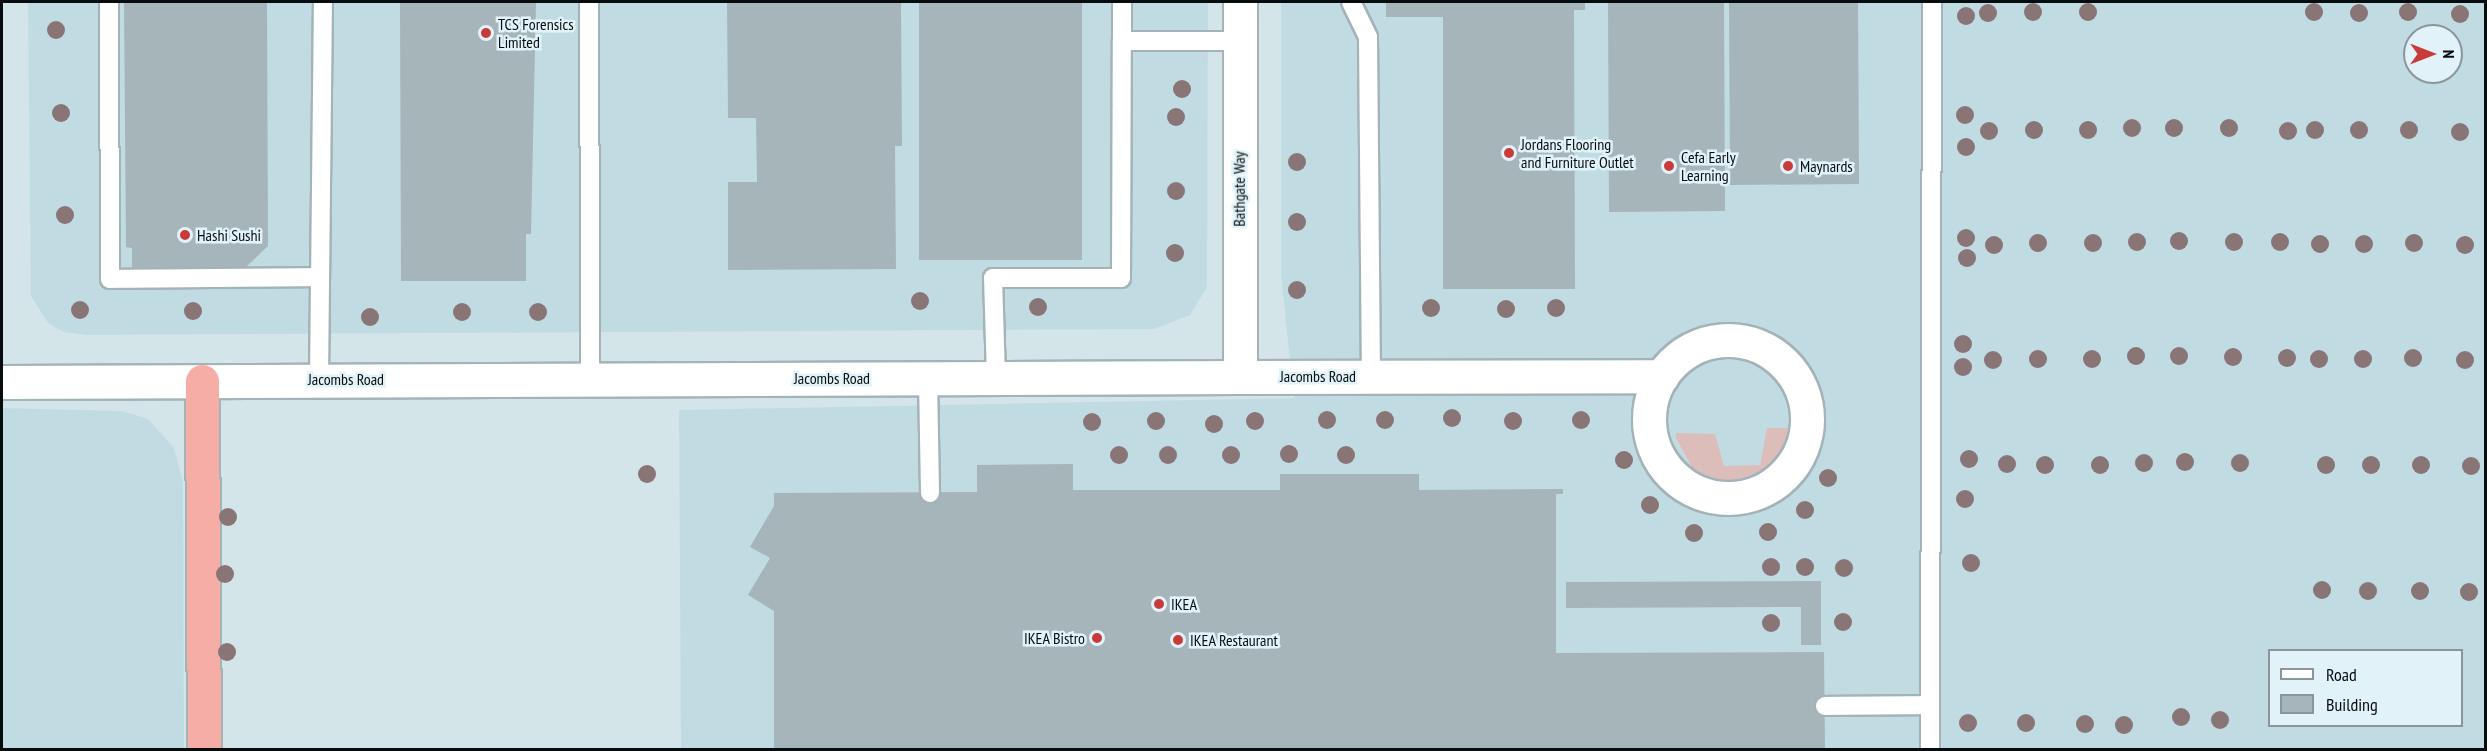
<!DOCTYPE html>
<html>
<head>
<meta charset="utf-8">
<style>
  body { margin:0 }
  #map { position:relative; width:2487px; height:751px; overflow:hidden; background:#d4e5ea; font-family:"PT Sans Narrow",sans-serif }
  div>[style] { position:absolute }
  .built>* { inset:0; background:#c1dbe3 }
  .green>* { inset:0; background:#ddbdb9 }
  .building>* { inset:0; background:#a5b5ba }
  .roads { filter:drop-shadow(2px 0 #a3b3b8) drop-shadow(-2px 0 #a3b3b8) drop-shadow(0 2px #a3b3b8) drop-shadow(0 -2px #a3b3b8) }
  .service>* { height:18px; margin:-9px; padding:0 9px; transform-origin:9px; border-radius:9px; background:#fff }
  .minor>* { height:33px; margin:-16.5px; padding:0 16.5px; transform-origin:16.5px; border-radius:16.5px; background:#fff }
  .minor>.ring { margin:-16.5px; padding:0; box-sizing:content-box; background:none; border:33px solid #fff; border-radius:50% }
  .tertiary>* { height:33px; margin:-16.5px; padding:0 16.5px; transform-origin:16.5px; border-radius:16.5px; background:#fff }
  .motorway>* { height:33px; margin:-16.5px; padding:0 16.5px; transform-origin:16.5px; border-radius:16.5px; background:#f6ada6 }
  .trees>* { width:18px; height:18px; margin:-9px; border-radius:50%; background:#897576 }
  .dots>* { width:16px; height:16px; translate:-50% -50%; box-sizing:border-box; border:3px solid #e1f2f8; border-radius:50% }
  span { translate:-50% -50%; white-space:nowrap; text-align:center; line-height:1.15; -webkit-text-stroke:5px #e1f2f8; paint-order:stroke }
  .poi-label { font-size:16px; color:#070c0e }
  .left { translate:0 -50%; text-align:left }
  .right { translate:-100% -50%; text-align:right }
  .street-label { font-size:16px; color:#070c0e }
  .frame { position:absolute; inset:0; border:3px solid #070c0e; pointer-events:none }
  .legend { position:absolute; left:2268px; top:649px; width:195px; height:78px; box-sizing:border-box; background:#e1f2f8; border:2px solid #8a969a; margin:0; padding:8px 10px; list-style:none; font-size:18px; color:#070c0e }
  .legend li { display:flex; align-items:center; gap:12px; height:30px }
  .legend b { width:30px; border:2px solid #8a969a }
  .north { position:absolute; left:2403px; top:24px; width:60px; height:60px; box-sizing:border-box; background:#e1f2f8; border:2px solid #8a969a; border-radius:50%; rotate:90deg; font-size:16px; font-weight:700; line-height:24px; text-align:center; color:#070c0e }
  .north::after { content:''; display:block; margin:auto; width:21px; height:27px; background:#c93b39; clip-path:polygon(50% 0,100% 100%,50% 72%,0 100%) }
</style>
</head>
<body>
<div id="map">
  <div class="built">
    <i style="clip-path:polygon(28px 2px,1208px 2px,1207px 287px,1190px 315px,1154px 329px,86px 335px,64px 332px,48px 323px,31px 296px)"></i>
    <i style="clip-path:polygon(evenodd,1281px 2px,2485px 2px,2485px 749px,681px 749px,679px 410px,1294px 398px,1281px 275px,1281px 2px,2415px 36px,2451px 36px,2451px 72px,2415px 72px,2415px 36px,1281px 2px,2270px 650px,2462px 650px,2462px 726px,2270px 726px,2270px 650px)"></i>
    <i style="clip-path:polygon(2px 408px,122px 411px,148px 419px,174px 448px,183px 483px,184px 749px,2px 749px)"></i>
  </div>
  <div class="green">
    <i style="clip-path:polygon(1767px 428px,1788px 428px,1783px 454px,1772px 468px,1741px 484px,1724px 484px,1693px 469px,1676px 438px,1676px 433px,1715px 434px,1724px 466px,1760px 465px)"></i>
  </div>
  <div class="building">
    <i style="clip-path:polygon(124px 2px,267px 2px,268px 246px,244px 269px,132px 269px,132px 248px,126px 247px)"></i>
    <i style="clip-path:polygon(400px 2px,536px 2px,531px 234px,526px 234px,526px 281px,401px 281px)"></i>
    <i style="clip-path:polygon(727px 2px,901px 2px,902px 146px,895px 146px,896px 269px,728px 270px,728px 182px,757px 182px,756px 118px,728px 118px)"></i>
    <i style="clip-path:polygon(919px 2px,1082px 2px,1082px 260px,919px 260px)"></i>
    <i style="clip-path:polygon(1386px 2px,1585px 2px,1585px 10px,1574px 10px,1575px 289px,1443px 289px,1443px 17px,1386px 17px)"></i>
    <i style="clip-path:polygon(1608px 2px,1724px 2px,1725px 211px,1609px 212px)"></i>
    <i style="clip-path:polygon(1729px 2px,1858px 2px,1859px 184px,1730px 185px)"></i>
    <i style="clip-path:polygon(1073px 464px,1073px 490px,1280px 490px,1280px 474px,1419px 474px,1419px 490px,1563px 489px,1563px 494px,1556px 494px,1556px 653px,1824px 652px,1825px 750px,774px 750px,774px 611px,748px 595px,770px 558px,750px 547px,774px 506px,774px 493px,977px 492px,977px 465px)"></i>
    <i style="clip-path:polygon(1821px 581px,1821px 645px,1801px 645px,1801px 607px,1566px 608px,1566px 582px)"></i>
  </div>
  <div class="roads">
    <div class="service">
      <i style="left:109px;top:2px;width:277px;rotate:89.8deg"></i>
      <i style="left:110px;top:279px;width:210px;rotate:-0.5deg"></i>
      <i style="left:589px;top:2px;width:376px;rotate:89.8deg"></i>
      <i style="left:1122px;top:2px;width:39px;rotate:90deg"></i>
      <i style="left:1122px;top:41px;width:118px"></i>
      <i style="left:1351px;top:2px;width:39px;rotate:64deg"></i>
      <i style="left:1368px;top:37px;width:339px;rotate:89.5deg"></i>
      <i style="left:928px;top:378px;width:115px;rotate:89deg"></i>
      <i style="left:996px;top:378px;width:100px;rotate:-91.7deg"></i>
      <i style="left:993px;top:278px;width:128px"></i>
      <i style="left:1121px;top:278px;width:237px;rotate:-89.8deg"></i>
      <i style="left:319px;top:379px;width:377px;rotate:-89.4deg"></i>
      <i style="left:1825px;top:706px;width:105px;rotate:-0.5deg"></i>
      <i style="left:1930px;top:750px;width:748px;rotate:-89.85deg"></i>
    </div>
    <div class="minor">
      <i class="ring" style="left:1649px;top:340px;width:125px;height:125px"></i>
      <i style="left:1240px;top:377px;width:422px;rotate:-0.1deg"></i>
    </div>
    <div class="tertiary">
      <i style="left:2px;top:382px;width:1238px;rotate:-0.23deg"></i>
      <i style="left:1240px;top:377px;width:375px;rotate:-90deg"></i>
    </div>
    <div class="motorway">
      <i style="left:202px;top:381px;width:369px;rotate:89.7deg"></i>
    </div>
  </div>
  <div class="trees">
    <i style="left:2033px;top:12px"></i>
    <i style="left:2088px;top:12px"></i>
    <i style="left:2314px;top:12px"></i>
    <i style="left:2408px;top:12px"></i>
    <i style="left:1988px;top:13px"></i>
    <i style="left:2359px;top:13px"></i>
    <i style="left:2460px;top:14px"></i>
    <i style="left:1966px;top:16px"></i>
    <i style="left:56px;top:30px"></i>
    <i style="left:1182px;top:89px"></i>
    <i style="left:61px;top:113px"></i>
    <i style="left:1965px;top:115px"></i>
    <i style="left:1176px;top:117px"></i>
    <i style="left:2132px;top:128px"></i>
    <i style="left:2174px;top:128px"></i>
    <i style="left:2229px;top:128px"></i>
    <i style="left:2034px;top:130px"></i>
    <i style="left:2088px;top:130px"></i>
    <i style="left:2315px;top:130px"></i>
    <i style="left:2359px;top:130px"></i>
    <i style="left:2409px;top:130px"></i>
    <i style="left:1989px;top:131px"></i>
    <i style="left:2288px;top:131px"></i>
    <i style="left:2460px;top:132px"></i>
    <i style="left:1966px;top:147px"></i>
    <i style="left:1297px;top:162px"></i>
    <i style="left:1176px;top:191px"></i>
    <i style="left:65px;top:215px"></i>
    <i style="left:1297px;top:222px"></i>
    <i style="left:1966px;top:238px"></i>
    <i style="left:2179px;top:241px"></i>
    <i style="left:2137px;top:242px"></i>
    <i style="left:2234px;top:242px"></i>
    <i style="left:2280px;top:242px"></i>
    <i style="left:2038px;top:243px"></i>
    <i style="left:2093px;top:243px"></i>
    <i style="left:2414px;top:243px"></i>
    <i style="left:2320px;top:244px"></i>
    <i style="left:2364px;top:244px"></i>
    <i style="left:1994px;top:245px"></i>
    <i style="left:2465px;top:245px"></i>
    <i style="left:1175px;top:253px"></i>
    <i style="left:1967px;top:258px"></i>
    <i style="left:1297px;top:290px"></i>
    <i style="left:920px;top:301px"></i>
    <i style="left:1038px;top:307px"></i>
    <i style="left:1431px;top:308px"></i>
    <i style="left:1556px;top:308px"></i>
    <i style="left:1506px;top:309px"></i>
    <i style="left:80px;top:310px"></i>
    <i style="left:193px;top:311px"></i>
    <i style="left:462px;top:312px"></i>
    <i style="left:538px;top:312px"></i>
    <i style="left:370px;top:317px"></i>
    <i style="left:1963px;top:344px"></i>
    <i style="left:2136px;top:356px"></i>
    <i style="left:2179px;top:356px"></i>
    <i style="left:2233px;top:357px"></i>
    <i style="left:2287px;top:358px"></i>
    <i style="left:2413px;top:358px"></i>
    <i style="left:2038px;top:359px"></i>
    <i style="left:2092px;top:359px"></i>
    <i style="left:2319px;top:359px"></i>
    <i style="left:2363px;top:359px"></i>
    <i style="left:1993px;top:360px"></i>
    <i style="left:2465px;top:360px"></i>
    <i style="left:1963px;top:367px"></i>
    <i style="left:1452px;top:418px"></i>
    <i style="left:1327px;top:420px"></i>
    <i style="left:1385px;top:420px"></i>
    <i style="left:1581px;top:420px"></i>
    <i style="left:1156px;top:421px"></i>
    <i style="left:1255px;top:421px"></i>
    <i style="left:1513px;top:421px"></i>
    <i style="left:1092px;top:422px"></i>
    <i style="left:1214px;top:424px"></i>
    <i style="left:1289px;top:454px"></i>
    <i style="left:1119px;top:455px"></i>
    <i style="left:1168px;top:455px"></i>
    <i style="left:1231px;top:455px"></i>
    <i style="left:1346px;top:455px"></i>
    <i style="left:1969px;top:459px"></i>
    <i style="left:1624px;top:460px"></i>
    <i style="left:2185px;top:462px"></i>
    <i style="left:2144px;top:463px"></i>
    <i style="left:2240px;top:463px"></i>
    <i style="left:2007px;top:464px"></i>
    <i style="left:2045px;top:465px"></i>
    <i style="left:2100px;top:465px"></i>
    <i style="left:2326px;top:465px"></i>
    <i style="left:2371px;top:465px"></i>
    <i style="left:2421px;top:465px"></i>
    <i style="left:2471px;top:466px"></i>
    <i style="left:647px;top:474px"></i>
    <i style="left:1828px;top:478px"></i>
    <i style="left:1965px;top:499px"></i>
    <i style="left:1650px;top:505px"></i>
    <i style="left:1805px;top:510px"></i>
    <i style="left:228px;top:517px"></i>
    <i style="left:1768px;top:532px"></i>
    <i style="left:1694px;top:533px"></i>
    <i style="left:1971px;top:563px"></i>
    <i style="left:1771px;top:567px"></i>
    <i style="left:1805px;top:567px"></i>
    <i style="left:1844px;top:568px"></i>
    <i style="left:225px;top:574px"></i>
    <i style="left:2322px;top:590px"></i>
    <i style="left:2368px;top:591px"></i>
    <i style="left:2420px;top:591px"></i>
    <i style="left:2469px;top:592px"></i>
    <i style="left:1843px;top:622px"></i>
    <i style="left:1771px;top:623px"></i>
    <i style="left:227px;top:652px"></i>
    <i style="left:2181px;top:717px"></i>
    <i style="left:2220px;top:720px"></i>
    <i style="left:1968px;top:723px"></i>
    <i style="left:2026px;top:723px"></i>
    <i style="left:2085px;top:724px"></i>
    <i style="left:2124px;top:725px"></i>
  </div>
  <div class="dots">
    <i style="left:486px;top:33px;background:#c93b39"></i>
    <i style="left:1509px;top:153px;background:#c93b39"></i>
    <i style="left:1669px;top:166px;background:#c93b39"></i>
    <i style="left:1788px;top:166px;background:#c93b39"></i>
    <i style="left:185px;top:235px;background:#c93b39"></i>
    <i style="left:1159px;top:604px;background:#c93b39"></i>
    <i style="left:1097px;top:638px;background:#c93b39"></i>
    <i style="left:1178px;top:640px;background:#c93b39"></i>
  </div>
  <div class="poi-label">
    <span class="left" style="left:498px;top:33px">TCS Forensics<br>Limited</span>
    <span class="left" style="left:1521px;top:153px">Jordans Flooring<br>and Furniture Outlet</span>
    <span class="left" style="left:1681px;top:166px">Cefa Early<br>Learning</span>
    <span class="left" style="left:1800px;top:166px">Maynards</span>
    <span class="left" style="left:197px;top:235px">Hashi Sushi</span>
    <span class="left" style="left:1171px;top:604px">IKEA</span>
    <span class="right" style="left:1085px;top:638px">IKEA Bistro</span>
    <span class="left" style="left:1190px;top:640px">IKEA Restaurant</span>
  </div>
  <div class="street-label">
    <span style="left:1239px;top:189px;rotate:-90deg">Bathgate Way</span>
    <span style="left:1318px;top:376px">Jacombs Road</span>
    <span style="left:832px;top:378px">Jacombs Road</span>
    <span style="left:346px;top:379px">Jacombs Road</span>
  </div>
  <div class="frame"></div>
  <ul class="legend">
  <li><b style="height:8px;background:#fff"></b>Road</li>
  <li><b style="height:16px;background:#a5b5ba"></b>Building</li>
  </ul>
  <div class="north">N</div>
</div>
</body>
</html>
